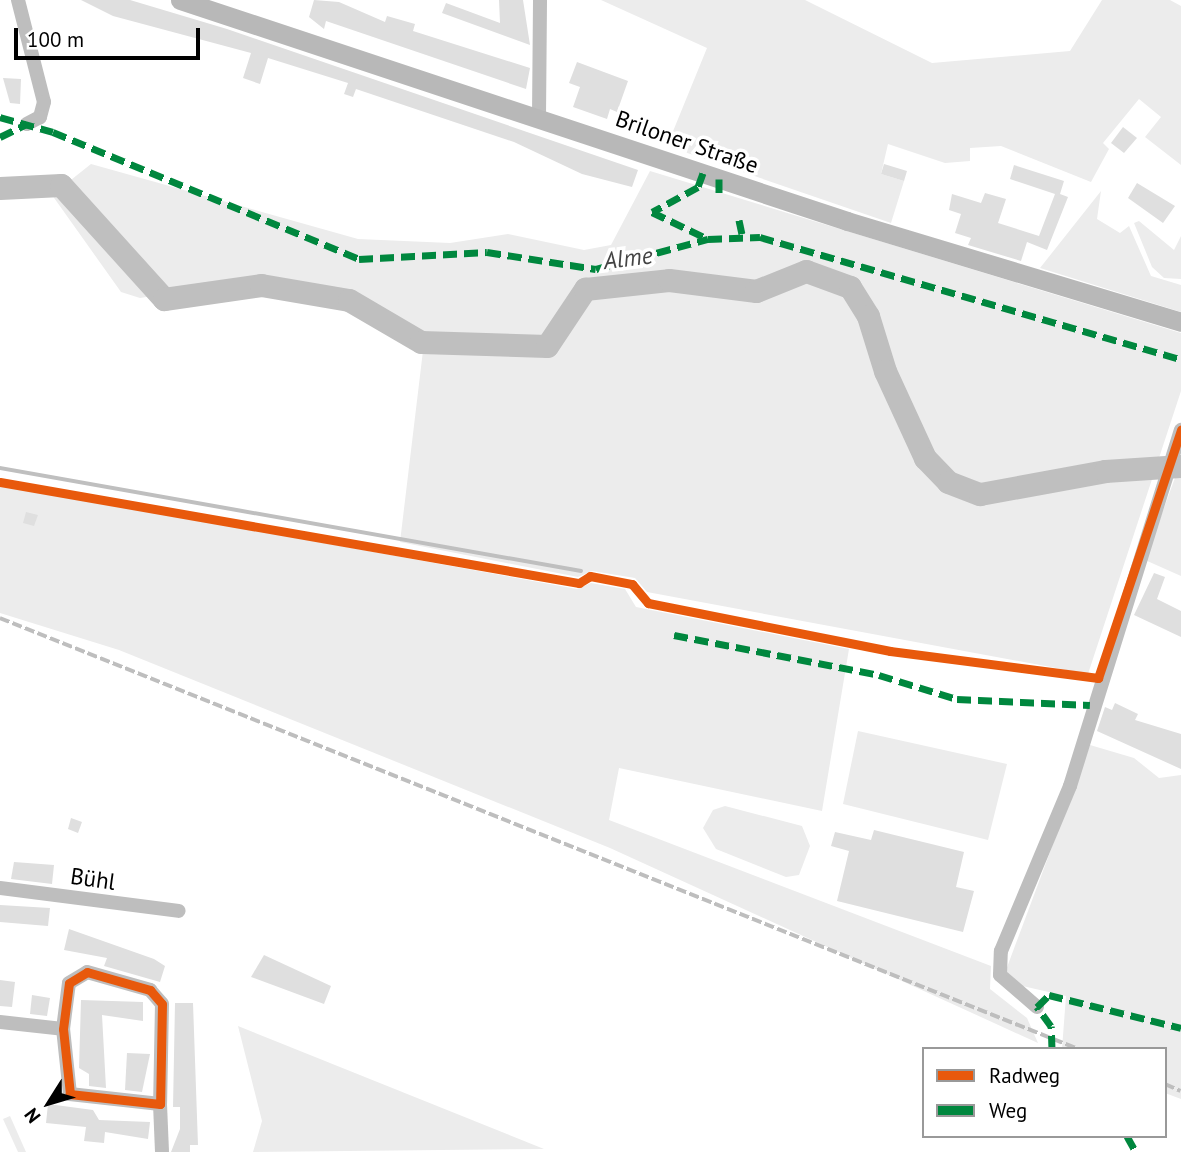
<!DOCTYPE html>
<html>
<head>
<meta charset="utf-8">
<style>
  body { margin:0 }
  #map { position:relative; width:1181px; height:1152px; overflow:hidden; background:#fff; font-family:"PT Sans",sans-serif }
  div>[style] { position:absolute }
  .green>* { inset:0; background:#ececec }
  .stream>* { height:3.5px; margin:-1.75px; padding:0 1.75px; transform-origin:1.75px; border-radius:1.75px; background:#bfbfbf }
  .river>* { height:23px; margin:-11.5px; padding:0 11.5px; transform-origin:11.5px; border-radius:11.5px; background:#bfbfbf }
  .building>* { inset:0; background:#dfdfdf }
  .street>* { height:14px; margin:-7px; padding:0 7px; transform-origin:7px; border-radius:7px; background:#bebebe }
  .secondary>* { height:19px; margin:-9.5px; padding:0 9.5px; transform-origin:9.5px; border-radius:9.5px; background:#b8b8b8 }
  .rail>* { height:3.5px; margin-top:-1.75px; transform-origin:0; background:repeating-linear-gradient(90deg,#bebebe 0 10px,transparent 0 13.5px) }
  .quiet>* { height:7px; margin-top:-3.5px; transform-origin:0; background:repeating-linear-gradient(90deg,#00873e 0 14px,transparent 0 21px) }
  .cycleway>* { height:9px; margin:-4.5px; padding:0 4.5px; transform-origin:4.5px; border-radius:4.5px; background:#e8590c }
  span { translate:-50% -50%; white-space:nowrap; text-align:center; line-height:1.15; -webkit-text-stroke:7px #fff; paint-order:stroke }
  .street-label { font-size:23px; color:#000 }
  .water-label { font-size:24px; color:#444; font-style:italic }
  .legend { position:absolute; left:922px; top:1047px; width:245px; height:91px; box-sizing:border-box; background:#fff; border:2px solid #999; margin:0; padding:9px 12px; list-style:none; font-size:21px; color:#000 }
  .legend li { display:flex; align-items:center; gap:14px; height:35px }
  .legend b { width:35px; border:2px solid #999 }
  .north { position:absolute; left:14px; top:1068px; width:70px; height:70px; -webkit-text-stroke:5px #fff; paint-order:stroke; rotate:233deg; font-size:19px; font-weight:700; line-height:28px; text-align:center; color:#000 }
  .north::after { content:''; display:block; margin:auto; width:24px; height:32px; background:#000; clip-path:polygon(50% 0,100% 100%,50% 72%,0 100%) }
  .scale { position:absolute; left:14px; top:28px; width:186px; height:32px; box-sizing:border-box; border:4px solid #000; border-top:0; padding-left:9px; font-size:21px; line-height:24px; white-space:nowrap; color:#000; -webkit-text-stroke:5px #fff; paint-order:stroke }
</style>
</head>
<body>
<div id="map">
  <div class="green">
    <i style="clip-path:polygon(601px 0,805px 0,932px 63px,1070px 51px,1102px 0,1170px 0,1181px 6px,1181px 165px,1145px 137px,1161px 117px,1139px 99px,1103px 143px,1109px 149px,1091px 182px,1001px 146px,970px 148px,970px 161px,945px 163px,888px 144px,881px 174px,904px 181px,891px 223px,667px 146px,707px 48px)"></i>
    <i style="clip-path:polygon(91px 164px,358px 239px,450px 243px,508px 234px,584px 250px,611px 245px,650px 171px,1181px 333px,1181px 391px,1088px 674px,647px 592px,635px 578px,592px 571px,578px 577px,400px 542px,425px 334px,353px 295px,261px 279px,140px 298px,121px 292px,52px 195px)"></i>
    <i style="clip-path:polygon(1101px 191px,1097px 219px,1120px 233px,1129px 226px,1151px 276px,1181px 285px,1181px 312px,1040px 268px)"></i>
    <i style="clip-path:polygon(1139px 221px,1174px 250px,1181px 236px,1181px 279px,1164px 278px,1152px 267px,1134px 223px)"></i>
    <i style="clip-path:polygon(1176px 475px,1181px 476px,1181px 576px,1145px 560px)"></i>
    <i style="clip-path:polygon(0 484px,577px 589px,591px 583px,625px 589px,636px 607px,849px 649px,822px 811px,619px 768px,609px 820px,991px 966px,990px 989px,1027px 1018px,1038px 1043px,610px 848px,119px 650px,0 613px)"></i>
    <i style="clip-path:polygon(858px 731px,1007px 764px,988px 840px,843px 804px)"></i>
    <i style="clip-path:polygon(1090px 745px,1134px 758px,1159px 778px,1181px 775px,1181px 1099px,1165px 1093px,1165px 1049px,1062px 1049px,1066px 996px,1014px 984px,1006px 970px)"></i>
    <i style="clip-path:polygon(725px 806px,802px 826px,810px 846px,799px 875px,786px 877px,716px 849px,703px 828px,713px 810px)"></i>
    <i style="clip-path:polygon(238px 1026px,544px 1149px,253px 1152px,262px 1121px)"></i>
    <i style="clip-path:polygon(10px 1116px,26px 1152px,18px 1152px,3px 1119px)"></i>
  </div>
  <div class="stream">
    <i style="left:0;top:468px;width:590px;rotate:10.05deg"></i>
  </div>
  <div class="river">
    <i style="left:0;top:188px;width:61px;rotate:-2.8deg"></i>
    <i style="left:61px;top:185px;width:154px;rotate:47.9deg"></i>
    <i style="left:164px;top:299px;width:98px;rotate:-8.2deg"></i>
    <i style="left:261px;top:285px;width:89px;rotate:9.7deg"></i>
    <i style="left:349px;top:300px;width:83px;rotate:30.3deg"></i>
    <i style="left:421px;top:342px;width:126px;rotate:1.8deg"></i>
    <i style="left:547px;top:346px;width:69px;rotate:-56.3deg"></i>
    <i style="left:585px;top:289px;width:84px;rotate:-6.1deg"></i>
    <i style="left:669px;top:280px;width:88px;rotate:7.2deg"></i>
    <i style="left:756px;top:291px;width:54px;rotate:-21.8deg"></i>
    <i style="left:806px;top:271px;width:47px;rotate:20deg"></i>
    <i style="left:850px;top:287px;width:34px;rotate:58deg"></i>
    <i style="left:868px;top:316px;width:58px;rotate:72.8deg"></i>
    <i style="left:885px;top:371px;width:96px;rotate:65.3deg"></i>
    <i style="left:925px;top:458px;width:33px;rotate:46deg"></i>
    <i style="left:948px;top:482px;width:34px;rotate:21deg"></i>
    <i style="left:980px;top:494px;width:127px;rotate:-10.4deg"></i>
    <i style="left:1105px;top:471px;width:76px;rotate:-3.8deg"></i>
  </div>
  <div class="building">
    <i style="clip-path:polygon(81px 0,130px 0,227px 29px,638px 170px,632px 187px,582px 174px,514px 142px,356px 89px,353px 97px,344px 94px,348px 83px,268px 58px,260px 84px,243px 78px,251px 53px,113px 16px)"></i>
    <i style="clip-path:polygon(314px 0,339px 2px,385px 22px,387px 16px,415px 24px,413px 31px,530px 68px,526px 89px,326px 21px,324px 29px,309px 17px)"></i>
    <i style="clip-path:polygon(499px 0,523px 0,530px 45px,442px 13px,446px 3px,500px 23px)"></i>
    <i style="clip-path:polygon(577px 62px,628px 81px,617px 112px,610px 109px,607px 119px,573px 107px,580px 87px,569px 83px)"></i>
    <i style="clip-path:polygon(3px 78px,21px 79px,20px 104px,10px 103px)"></i>
    <i style="clip-path:polygon(1123px 127px,1137px 138px,1124px 153px,1111px 143px)"></i>
    <i style="clip-path:polygon(884px 164px,907px 171px,904px 181px,881px 174px)"></i>
    <i style="clip-path:polygon(1014px 165px,1064px 181px,1060px 194px,1068px 197px,1047px 250px,1027px 242px,1021px 261px,968px 245px,971px 238px,955px 233px,961px 214px,949px 210px,952px 194px,981px 203px,985px 193px,1006px 199px,998px 223px,1039px 236px,1055px 194px,1010px 179px)"></i>
    <i style="clip-path:polygon(1137px 183px,1175px 206px,1163px 223px,1128px 198px)"></i>
    <i style="clip-path:polygon(26px 512px,38px 515px,34px 526px,23px 523px)"></i>
    <i style="clip-path:polygon(1154px 573px,1165px 577px,1157px 599px,1181px 611px,1181px 637px,1134px 615px)"></i>
    <i style="clip-path:polygon(1115px 703px,1138px 714px,1135px 720px,1181px 734px,1181px 769px,1097px 731px,1105px 707px,1112px 710px)"></i>
    <i style="clip-path:polygon(71px 818px,82px 822px,78px 833px,68px 829px)"></i>
    <i style="clip-path:polygon(874px 830px,964px 852px,956px 887px,974px 891px,963px 932px,837px 901px,849px 851px,831px 846px,835px 832px,871px 840px)"></i>
    <i style="clip-path:polygon(14px 862px,54px 865px,52px 884px,11px 879px)"></i>
    <i style="clip-path:polygon(0 905px,50px 908px,48px 926px,0 922px)"></i>
    <i style="clip-path:polygon(69px 929px,154px 959px,165px 966px,160px 982px,104px 966px,107px 958px,64px 950px)"></i>
    <i style="clip-path:polygon(264px 955px,331px 986px,324px 1004px,251px 977px)"></i>
    <i style="clip-path:polygon(0 980px,15px 982px,12px 1007px,0 1006px)"></i>
    <i style="clip-path:polygon(32px 995px,50px 998px,47px 1016px,30px 1014px)"></i>
    <i style="clip-path:polygon(81px 1000px,143px 1002px,143px 1021px,102px 1015px,106px 1088px,89px 1086px,89px 1074px,79px 1068px)"></i>
    <i style="clip-path:polygon(175px 1003px,193px 1003px,198px 1145px,190px 1145px,190px 1152px,171px 1152px,180px 1129px,180px 1107px,173px 1107px)"></i>
    <i style="clip-path:polygon(127px 1053px,150px 1054px,142px 1092px,125px 1090px)"></i>
    <i style="clip-path:polygon(48px 1104px,93px 1110px,99px 1120px,150px 1122px,148px 1139px,105px 1132px,104px 1143px,84px 1141px,86px 1127px,46px 1123px)"></i>
  </div>
  <div class="street">
    <i style="left:18px;top:0;width:105px;rotate:75.7deg"></i>
    <i style="left:44px;top:102px;width:16px;rotate:105deg"></i>
    <i style="left:40px;top:117px;width:15px;rotate:152deg"></i>
    <i style="left:539px;top:116px;width:116px;rotate:-89.5deg"></i>
    <i style="left:0;top:888px;width:180px;rotate:7.3deg"></i>
    <i style="left:87px;top:972px;width:66px;rotate:15.9deg"></i>
    <i style="left:150px;top:990px;width:18px;rotate:49deg"></i>
    <i style="left:162px;top:1004px;width:100px;rotate:91.1deg"></i>
    <i style="left:160px;top:1104px;width:91px;rotate:-173.7deg"></i>
    <i style="left:70px;top:1094px;width:65px;rotate:-96.1deg"></i>
    <i style="left:63px;top:1029px;width:46px;rotate:-82.6deg"></i>
    <i style="left:69px;top:983px;width:21px;rotate:-31deg"></i>
    <i style="left:1037px;top:1007px;width:49px;rotate:-139.1deg"></i>
    <i style="left:1000px;top:975px;width:24px;rotate:-88deg"></i>
    <i style="left:1001px;top:951px;width:179px;rotate:-67.3deg"></i>
    <i style="left:1070px;top:786px;width:373px;rotate:-72.7deg"></i>
    <i style="left:0;top:1022px;width:63px;rotate:6.3deg"></i>
    <i style="left:160px;top:1104px;width:47px;rotate:87.6deg"></i>
  </div>
  <div class="secondary">
    <i style="left:180px;top:0;width:703px;rotate:18.33deg"></i>
    <i style="left:847px;top:221px;width:349px;rotate:16.8deg"></i>
  </div>
  <div class="rail">
    <i style="left:0;top:618px;width:1161px;rotate:21.79deg"></i>
    <i style="left:1165px;top:1084px;width:17px;rotate:24deg"></i>
  </div>
  <div class="quiet">
    <i style="left:0;top:117px;width:55px;rotate:15.8deg"></i>
    <i style="left:53px;top:132px;width:331px;rotate:22.5deg"></i>
    <i style="left:359px;top:259px;width:128px;rotate:-3.1deg"></i>
    <i style="left:487px;top:252px;width:110px;rotate:8.9deg"></i>
    <i style="left:596px;top:269px;width:116px;rotate:-15deg"></i>
    <i style="left:708px;top:239px;width:52px;rotate:-2.2deg"></i>
    <i style="left:760px;top:237px;width:438px;rotate:16.2deg"></i>
    <i style="left:0;top:137px;width:30px;rotate:-26deg"></i>
    <i style="left:703px;top:173px;width:15px;rotate:110deg"></i>
    <i style="left:698px;top:187px;width:52px;rotate:151.5deg"></i>
    <i style="left:652px;top:212px;width:62px;rotate:25.7deg"></i>
    <i style="left:719px;top:179px;width:18px;rotate:90deg"></i>
    <i style="left:739px;top:220px;width:14px;rotate:78deg"></i>
    <i style="left:674px;top:635px;width:209px;rotate:11deg"></i>
    <i style="left:879px;top:675px;width:82px;rotate:17.1deg"></i>
    <i style="left:957px;top:699px;width:133px;rotate:2.6deg"></i>
    <i style="left:1052px;top:1049px;width:23px;rotate:-92deg"></i>
    <i style="left:1051px;top:1026px;width:24px;rotate:-126deg"></i>
    <i style="left:1037px;top:1007px;width:17px;rotate:-45deg"></i>
    <i style="left:1049px;top:995px;width:136px;rotate:14deg"></i>
    <i style="left:1127px;top:1136px;width:18px;rotate:61deg"></i>
  </div>
  <div class="cycleway">
    <i style="left:0;top:482px;width:588px;rotate:9.9deg"></i>
    <i style="left:579px;top:583px;width:13px;rotate:-32deg"></i>
    <i style="left:590px;top:576px;width:43px;rotate:10.8deg"></i>
    <i style="left:632px;top:584px;width:25px;rotate:50deg"></i>
    <i style="left:648px;top:603px;width:247px;rotate:11.2deg"></i>
    <i style="left:890px;top:651px;width:210px;rotate:7.4deg"></i>
    <i style="left:1098px;top:678px;width:262px;rotate:-71.5deg"></i>
    <i style="left:87px;top:972px;width:66px;rotate:15.9deg"></i>
    <i style="left:150px;top:990px;width:18px;rotate:49deg"></i>
    <i style="left:162px;top:1004px;width:100px;rotate:91.1deg"></i>
    <i style="left:160px;top:1104px;width:91px;rotate:-173.7deg"></i>
    <i style="left:70px;top:1094px;width:65px;rotate:-96.1deg"></i>
    <i style="left:63px;top:1029px;width:46px;rotate:-82.6deg"></i>
    <i style="left:69px;top:983px;width:21px;rotate:-31deg"></i>
  </div>
  <div class="street-label">
    <span style="left:687px;top:142px;rotate:19deg">Briloner Straße</span>
    <span style="left:93px;top:879px;rotate:8deg">Bühl</span>
  </div>
  <div class="water-label">
    <span style="left:628px;top:258px;rotate:-7deg">Alme</span>
  </div>
  <ul class="legend">
  <li><b style="height:9px;background:#e8590c"></b>Radweg</li>
  <li><b style="height:9px;background:#00873e"></b>Weg</li>
  </ul>
  <div class="north">N</div>
  <div class="scale">100 m</div>
</div>
</body>
</html>
